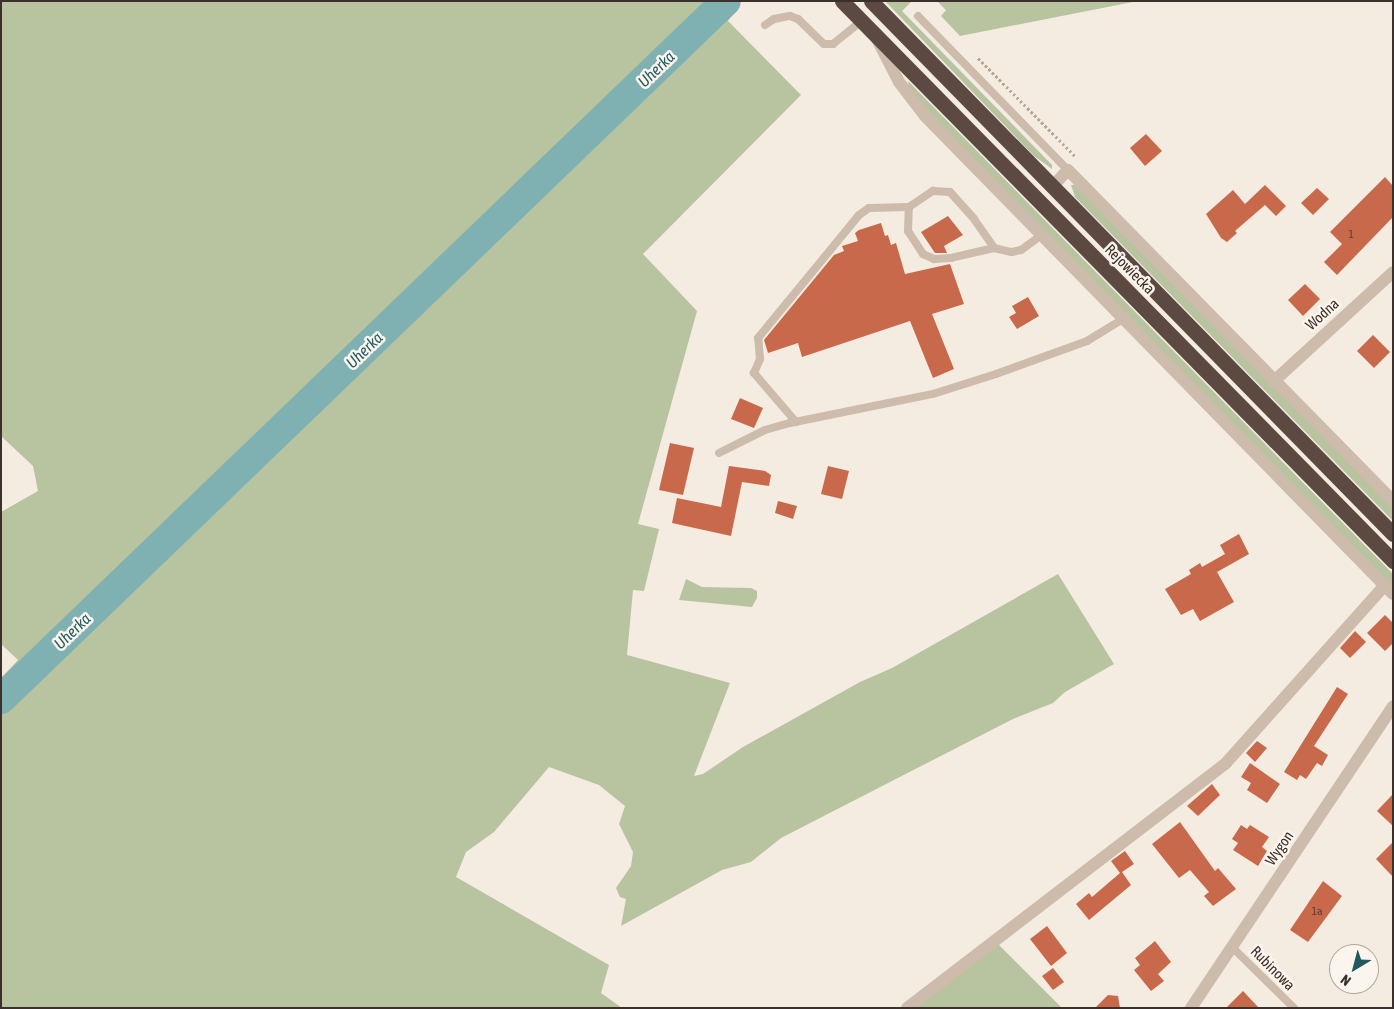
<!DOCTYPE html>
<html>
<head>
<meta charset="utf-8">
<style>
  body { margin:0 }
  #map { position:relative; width:1394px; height:1009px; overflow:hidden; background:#f4ebe1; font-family:"Asap Condensed",sans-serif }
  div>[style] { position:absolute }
  .green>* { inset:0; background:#b8c4a0 }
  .river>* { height:30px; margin:-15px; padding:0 15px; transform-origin:15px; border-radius:15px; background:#7fb0b2 }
  .building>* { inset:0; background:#c8694b }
  .path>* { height:3px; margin-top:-1.5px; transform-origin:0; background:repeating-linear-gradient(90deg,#b9a596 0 2.5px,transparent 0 5px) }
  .lane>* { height:8px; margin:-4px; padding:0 4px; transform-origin:4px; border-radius:4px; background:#cdbbac }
  .street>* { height:12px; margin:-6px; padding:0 6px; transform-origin:6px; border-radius:6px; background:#cdbbac }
  .highway>* { height:15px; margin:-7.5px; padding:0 7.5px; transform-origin:7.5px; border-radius:7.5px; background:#5c4a42 }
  span { translate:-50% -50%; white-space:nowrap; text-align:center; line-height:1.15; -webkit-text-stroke:5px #fbf5ee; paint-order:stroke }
  .number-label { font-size:12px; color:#5e3e33 }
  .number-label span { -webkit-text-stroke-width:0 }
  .street-label { font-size:15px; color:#3b302b }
  .water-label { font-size:16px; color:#1f5a5e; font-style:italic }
  .frame { position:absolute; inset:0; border:2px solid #3b302b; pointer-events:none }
  .north { position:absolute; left:1329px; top:944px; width:50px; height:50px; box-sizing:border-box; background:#fbf5ee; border:1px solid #aea6a0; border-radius:50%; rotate:217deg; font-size:14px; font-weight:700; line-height:20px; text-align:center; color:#3b302b }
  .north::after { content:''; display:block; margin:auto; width:18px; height:22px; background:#1f5a5e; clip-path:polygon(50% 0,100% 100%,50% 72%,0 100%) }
</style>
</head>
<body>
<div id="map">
  <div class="green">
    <i style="clip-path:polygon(1px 1px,741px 1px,728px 21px,801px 95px,643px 254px,697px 311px,638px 524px,659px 529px,644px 591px,633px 590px,627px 655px,730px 683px,694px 776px,703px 774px,743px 747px,860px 682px,892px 668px,1058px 574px,1114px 664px,1065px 692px,1053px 703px,1013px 719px,890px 782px,781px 838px,751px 862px,722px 870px,621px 926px,626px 899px,620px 897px,616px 888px,631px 866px,633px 852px,619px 824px,625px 806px,599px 785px,549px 767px,494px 832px,466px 852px,456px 877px,609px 965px,601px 993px,622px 1008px,1px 1008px,1px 678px,18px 660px,1px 644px,1px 512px,38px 491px,33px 466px,1px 436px)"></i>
    <i style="clip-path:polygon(885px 1px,911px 2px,902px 11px,1052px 165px,1052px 169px,1034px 156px)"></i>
    <i style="clip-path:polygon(937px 1px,1138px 1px,960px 36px,941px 16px,946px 10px)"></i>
    <i style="clip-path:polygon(908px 81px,1393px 574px,1393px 587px,933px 118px,909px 87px)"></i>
    <i style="clip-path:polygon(1071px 185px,1075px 185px,1393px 507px,1393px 521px,1075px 197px)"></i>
    <i style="clip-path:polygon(686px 579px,702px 587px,751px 588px,757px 591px,757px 598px,752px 607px,679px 600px)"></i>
    <i style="clip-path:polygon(997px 943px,1062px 1008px,912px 1008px)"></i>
  </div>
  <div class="river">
    <i style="left:1px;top:699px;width:1006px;rotate:-43.91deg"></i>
  </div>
  <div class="building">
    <i style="clip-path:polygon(1146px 134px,1162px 151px,1145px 166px,1130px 148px)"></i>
    <i style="clip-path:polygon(1385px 177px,1393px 186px,1393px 217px,1337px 275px,1324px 262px,1342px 244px,1330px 232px)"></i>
    <i style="clip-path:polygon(1265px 185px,1286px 206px,1276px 216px,1265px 205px,1235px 231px,1237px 233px,1227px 242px,1221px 238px,1206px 214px,1233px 190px,1245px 204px)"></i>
    <i style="clip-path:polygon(1317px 188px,1329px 199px,1313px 215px,1301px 203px)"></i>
    <i style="clip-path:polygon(948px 216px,963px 235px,944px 246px,947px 253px,935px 253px,921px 232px)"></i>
    <i style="clip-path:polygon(881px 223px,885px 236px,888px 235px,891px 245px,896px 243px,905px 274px,950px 264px,964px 304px,932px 314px,954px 369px,933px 378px,910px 321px,802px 357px,798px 343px,768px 353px,764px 340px,834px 255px,844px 251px,842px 246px,858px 241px,855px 233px,859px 230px)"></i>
    <i style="clip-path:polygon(1305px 284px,1320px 299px,1303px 316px,1288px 300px)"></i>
    <i style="clip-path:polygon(1028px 297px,1039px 316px,1017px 329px,1009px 317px,1016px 313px,1012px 306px)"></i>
    <i style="clip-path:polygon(1373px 335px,1390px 352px,1374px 368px,1357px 351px)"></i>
    <i style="clip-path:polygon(740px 398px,763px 408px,754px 428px,731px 419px)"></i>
    <i style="clip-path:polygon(670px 443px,694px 448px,683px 495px,659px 490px)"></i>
    <i style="clip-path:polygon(729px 466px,765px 471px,771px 475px,769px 486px,742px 482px,731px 536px,672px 523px,677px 498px,721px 507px)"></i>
    <i style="clip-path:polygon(828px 466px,849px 471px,842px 499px,821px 494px)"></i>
    <i style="clip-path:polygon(778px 501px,797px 506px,793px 519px,775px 513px)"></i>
    <i style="clip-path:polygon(1239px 534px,1249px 554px,1217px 572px,1234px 602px,1200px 621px,1193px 609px,1181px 615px,1165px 589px,1191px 574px,1189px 570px,1200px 563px,1202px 567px,1225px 554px,1220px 545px)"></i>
    <i style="clip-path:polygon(1385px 615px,1393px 623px,1393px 643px,1385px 651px,1367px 633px)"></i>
    <i style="clip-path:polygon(1355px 631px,1366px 642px,1350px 658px,1340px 648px)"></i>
    <i style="clip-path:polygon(1337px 687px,1348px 694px,1314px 746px,1328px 755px,1322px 766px,1317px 763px,1306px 779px,1300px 775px,1297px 780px,1284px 772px)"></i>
    <i style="clip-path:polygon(1257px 741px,1267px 748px,1255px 762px,1246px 753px)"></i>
    <i style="clip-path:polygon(1250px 763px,1280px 784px,1267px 803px,1247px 790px,1251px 783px,1241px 777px)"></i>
    <i style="clip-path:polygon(1212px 784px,1220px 795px,1198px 816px,1187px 806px)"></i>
    <i style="clip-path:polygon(1393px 794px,1393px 826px,1377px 811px)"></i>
    <i style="clip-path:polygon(1180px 822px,1215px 871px,1218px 868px,1236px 889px,1213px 906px,1204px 896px,1209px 892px,1190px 870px,1179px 878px,1152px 844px)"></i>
    <i style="clip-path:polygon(1241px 825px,1247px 829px,1250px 825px,1269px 837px,1262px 847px,1267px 851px,1258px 866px,1233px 850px,1238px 843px,1232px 839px)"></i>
    <i style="clip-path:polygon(1393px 842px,1393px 877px,1376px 859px)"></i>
    <i style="clip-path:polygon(1125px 851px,1134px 864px,1122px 872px,1131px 885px,1089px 920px,1076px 904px,1089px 893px,1092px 897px,1120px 873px,1111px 861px)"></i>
    <i style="clip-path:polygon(1323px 881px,1342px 896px,1308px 942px,1290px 930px)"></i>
    <i style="clip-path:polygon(1047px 926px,1067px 953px,1051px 966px,1030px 939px)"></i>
    <i style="clip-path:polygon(1155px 941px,1171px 962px,1158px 974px,1164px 981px,1151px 991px,1134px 970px,1140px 965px,1135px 958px)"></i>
    <i style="clip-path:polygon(1053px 968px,1064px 982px,1053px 990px,1042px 976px)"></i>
    <i style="clip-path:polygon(1243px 991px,1259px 1008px,1226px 1008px)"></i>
    <i style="clip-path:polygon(1108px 995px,1118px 996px,1120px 1008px,1095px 1008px)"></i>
  </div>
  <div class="path">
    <i style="left:978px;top:58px;width:139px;rotate:45.3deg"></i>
  </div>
  <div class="lane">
    <i style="left:918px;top:16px;width:215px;rotate:45.8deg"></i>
    <i style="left:765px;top:25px;width:11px;rotate:-34deg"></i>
    <i style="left:774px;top:19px;width:16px;rotate:-11deg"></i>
    <i style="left:790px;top:16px;width:9px;rotate:21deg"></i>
    <i style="left:798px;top:19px;width:36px;rotate:44deg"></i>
    <i style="left:824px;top:44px;width:9px"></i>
    <i style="left:833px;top:44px;width:36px;rotate:-39deg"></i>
    <i style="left:994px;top:248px;width:44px;rotate:166.9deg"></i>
    <i style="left:951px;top:258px;width:17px;rotate:177deg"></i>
    <i style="left:934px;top:259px;width:12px;rotate:-156deg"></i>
    <i style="left:923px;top:254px;width:27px;rotate:-123deg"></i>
    <i style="left:908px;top:231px;width:24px;rotate:-88deg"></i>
    <i style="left:909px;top:207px;width:29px;rotate:-34deg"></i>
    <i style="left:933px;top:191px;width:17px;rotate:3deg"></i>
    <i style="left:950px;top:192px;width:36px;rotate:48deg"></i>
    <i style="left:974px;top:219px;width:35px;rotate:55deg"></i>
    <i style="left:994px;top:248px;width:18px;rotate:13deg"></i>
    <i style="left:1012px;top:252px;width:9px;rotate:-13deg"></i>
    <i style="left:1021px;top:250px;width:26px;rotate:-36deg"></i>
    <i style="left:796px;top:422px;width:65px;rotate:-130.6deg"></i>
    <i style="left:754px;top:373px;width:15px;rotate:-67deg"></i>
    <i style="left:760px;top:359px;width:21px;rotate:-95deg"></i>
    <i style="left:758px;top:338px;width:159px;rotate:-50.6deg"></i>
    <i style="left:859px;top:215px;width:12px;rotate:-35deg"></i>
    <i style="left:869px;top:208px;width:40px;rotate:-1.4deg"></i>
    <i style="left:719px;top:453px;width:51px;rotate:-26.6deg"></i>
    <i style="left:765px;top:430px;width:26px;rotate:-16deg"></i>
    <i style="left:790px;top:423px;width:146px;rotate:-11.5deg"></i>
    <i style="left:933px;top:394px;width:66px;rotate:-17.6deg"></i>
    <i style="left:996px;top:374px;width:97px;rotate:-19.9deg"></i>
    <i style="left:1087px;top:341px;width:42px;rotate:-31.4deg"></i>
    <i style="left:1232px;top:947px;width:87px;rotate:44.5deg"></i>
  </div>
  <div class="street">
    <i style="left:877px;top:39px;width:48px;rotate:62.9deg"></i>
    <i style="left:899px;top:82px;width:43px;rotate:52.6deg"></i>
    <i style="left:925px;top:116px;width:669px;rotate:45.61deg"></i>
    <i style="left:1052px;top:187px;width:23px;rotate:-47deg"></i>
    <i style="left:1068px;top:170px;width:464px;rotate:45.5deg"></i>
    <i style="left:1273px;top:382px;width:163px;rotate:-42.5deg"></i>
    <i style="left:907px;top:1008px;width:402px;rotate:-37.5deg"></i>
    <i style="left:1226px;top:763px;width:237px;rotate:-48.2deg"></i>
    <i style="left:1191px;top:1008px;width:363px;rotate:-56.2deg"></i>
  </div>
  <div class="highway">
    <i style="left:842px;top:1px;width:786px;rotate:45.46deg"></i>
    <i style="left:871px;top:1px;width:746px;rotate:45.6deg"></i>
  </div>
  <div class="number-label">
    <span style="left:1351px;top:235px">1</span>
    <span style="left:1317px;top:912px">1a</span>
  </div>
  <div class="street-label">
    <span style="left:1130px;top:269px;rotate:45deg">Rejowiecka</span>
    <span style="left:1322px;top:314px;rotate:-42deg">Wodna</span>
    <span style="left:1279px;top:848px;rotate:-56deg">Wygon</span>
    <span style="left:1273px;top:968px;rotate:45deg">Rubinowa</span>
  </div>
  <div class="water-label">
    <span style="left:656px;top:69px;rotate:-44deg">Uherka</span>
    <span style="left:364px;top:350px;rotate:-44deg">Uherka</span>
    <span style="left:72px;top:631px;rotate:-44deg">Uherka</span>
  </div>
  <div class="frame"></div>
  <div class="north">N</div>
</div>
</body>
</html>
